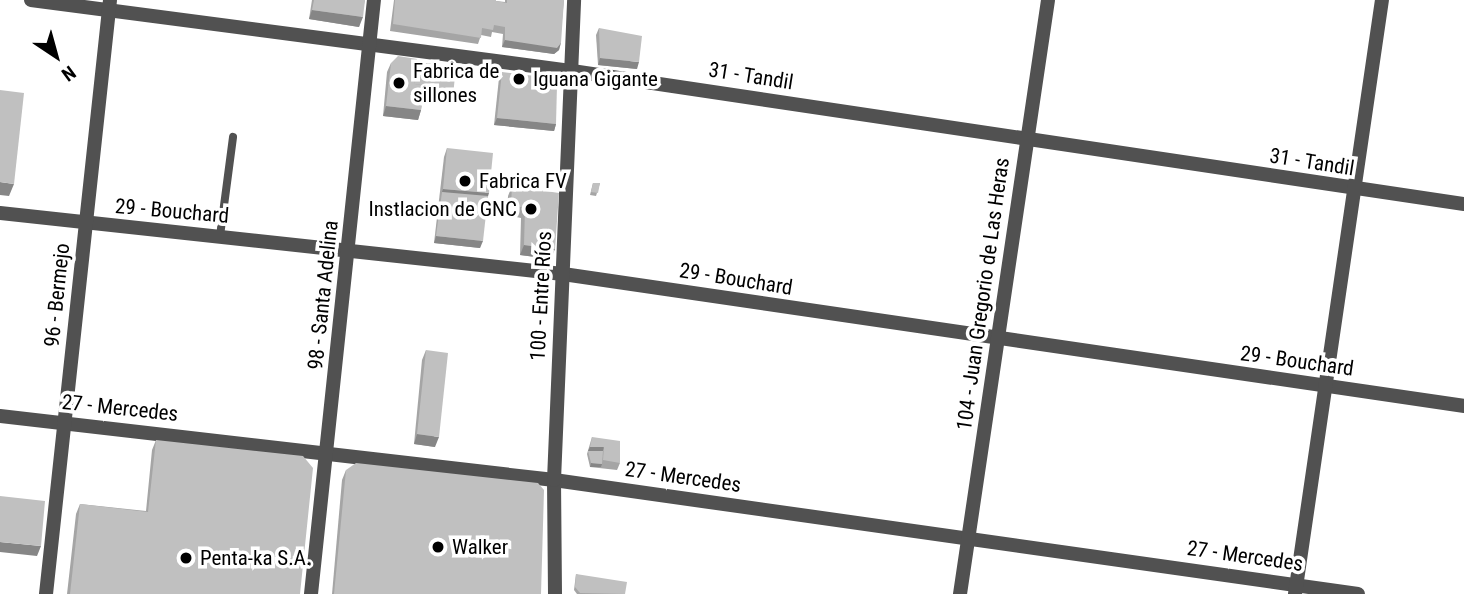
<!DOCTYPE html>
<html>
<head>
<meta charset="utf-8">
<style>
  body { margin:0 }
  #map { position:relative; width:1464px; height:594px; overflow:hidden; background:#fff; font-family:"Roboto Condensed",sans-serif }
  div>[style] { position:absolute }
  .lane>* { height:8px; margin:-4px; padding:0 4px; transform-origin:4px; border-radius:4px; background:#515151 }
  .street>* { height:14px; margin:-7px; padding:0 7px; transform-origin:7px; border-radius:7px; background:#515151 }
  .wall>* { inset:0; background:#a5a5a5 }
  .shaded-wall>* { inset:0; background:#868686 }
  .building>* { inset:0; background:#c0c0c0 }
  .dots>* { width:19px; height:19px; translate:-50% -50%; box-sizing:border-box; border:4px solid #fff; border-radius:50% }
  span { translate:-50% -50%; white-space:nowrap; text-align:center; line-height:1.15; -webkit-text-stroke:7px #fff; paint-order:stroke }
  .poi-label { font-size:21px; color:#000 }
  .left { translate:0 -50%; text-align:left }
  .right { translate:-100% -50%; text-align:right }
  .street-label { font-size:21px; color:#000 }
  .north { position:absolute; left:21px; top:21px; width:70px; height:70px; -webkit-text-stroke:5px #fff; paint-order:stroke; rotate:144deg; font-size:19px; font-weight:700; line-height:28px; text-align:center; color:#000 }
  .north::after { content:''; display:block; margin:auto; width:24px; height:32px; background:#000; clip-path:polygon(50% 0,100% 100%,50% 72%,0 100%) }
</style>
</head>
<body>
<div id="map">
  <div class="lane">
    <i style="left:220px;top:236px;width:100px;rotate:-82.5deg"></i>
  </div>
  <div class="street">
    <i style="left:31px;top:0;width:546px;rotate:7.48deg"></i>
    <i style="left:572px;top:71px;width:902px;rotate:8.48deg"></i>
    <i style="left:0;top:213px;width:566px;rotate:6.18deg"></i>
    <i style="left:563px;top:274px;width:911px;rotate:8.33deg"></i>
    <i style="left:0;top:416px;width:558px;rotate:6.59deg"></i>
    <i style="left:554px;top:480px;width:812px;rotate:8.07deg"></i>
    <i style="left:46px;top:594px;width:597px;rotate:-83.85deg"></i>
    <i style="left:311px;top:594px;width:597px;rotate:-83.95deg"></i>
    <i style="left:555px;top:594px;width:114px;rotate:-90.5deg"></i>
    <i style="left:554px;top:480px;width:480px;rotate:-87.6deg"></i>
    <i style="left:960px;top:594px;width:600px;rotate:-81.57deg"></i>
    <i style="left:1295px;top:594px;width:600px;rotate:-81.67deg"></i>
  </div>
  <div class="wall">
    <i style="clip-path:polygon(312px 0,365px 0,359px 27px,309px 19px)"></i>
    <i style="clip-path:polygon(394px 0,496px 0,496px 1px,505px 2px,505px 0,564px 0,559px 50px,554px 54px,502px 47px,503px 34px,492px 32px,491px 37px,481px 35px,478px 44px,390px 31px)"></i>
    <i style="clip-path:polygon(599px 28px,637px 69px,598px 65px,596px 35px)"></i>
    <i style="clip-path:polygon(417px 62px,450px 102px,422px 103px,421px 110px,418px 120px,383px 116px,387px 72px,391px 63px)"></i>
    <i style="clip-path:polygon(502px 72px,556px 124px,554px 131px,494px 125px,499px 78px)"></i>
    <i style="clip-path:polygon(447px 148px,488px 196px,480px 248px,434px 243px,444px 157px)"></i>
    <i style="clip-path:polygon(593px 183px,600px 183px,596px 196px,590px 195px)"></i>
    <i style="clip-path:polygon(512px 186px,551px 259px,520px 255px,521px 218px,507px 215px,508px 196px)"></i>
    <i style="clip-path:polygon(426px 350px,435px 447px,414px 444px,422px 360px)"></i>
    <i style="clip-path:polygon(592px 437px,620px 463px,617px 470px,590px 467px,587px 454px)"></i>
    <i style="clip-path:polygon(156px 440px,300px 594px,67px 594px,76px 514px,80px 504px,146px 511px,152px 450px)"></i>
    <i style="clip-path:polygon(346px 470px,541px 594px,332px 594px,342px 480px)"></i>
    <i style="clip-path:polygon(576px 574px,625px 594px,577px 594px,574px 590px)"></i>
  </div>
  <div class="shaded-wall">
    <i style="clip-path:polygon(312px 10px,363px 17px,359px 27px,309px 19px)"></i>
    <i style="clip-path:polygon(505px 40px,561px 43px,559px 50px,554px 54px,502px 47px)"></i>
    <i style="clip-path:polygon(600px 58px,639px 62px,637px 69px,598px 65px)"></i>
    <i style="clip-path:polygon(422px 96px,453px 96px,450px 102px,419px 103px)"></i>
    <i style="clip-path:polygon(386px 106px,421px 110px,418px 120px,383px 116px)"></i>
    <i style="clip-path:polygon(497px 118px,556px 124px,554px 131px,494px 125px)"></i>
    <i style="clip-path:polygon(0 182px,14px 184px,9px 196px,0 195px)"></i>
    <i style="clip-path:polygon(443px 189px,489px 193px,486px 203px,442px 192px)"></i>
    <i style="clip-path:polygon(436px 236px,483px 241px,480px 248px,434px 243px)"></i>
    <i style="clip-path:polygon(524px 245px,555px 249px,551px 259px,520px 255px)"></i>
    <i style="clip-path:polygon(417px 434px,439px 437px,435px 447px,414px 444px)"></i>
    <i style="clip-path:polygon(590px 447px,604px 447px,602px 454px,588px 451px)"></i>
    <i style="clip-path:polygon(591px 463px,602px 464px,601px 467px,590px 467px)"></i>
    <i style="clip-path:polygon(0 542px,41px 546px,37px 556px,0 552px)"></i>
  </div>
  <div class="building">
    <i style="clip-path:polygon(314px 0,365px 0,363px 17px,312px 10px)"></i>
    <i style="clip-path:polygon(395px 0,484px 0,484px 4px,484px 0,496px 0,496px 1px,507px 3px,507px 0,564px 0,561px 43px,557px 48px,505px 40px,505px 27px,494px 25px,493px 30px,482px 28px,481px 38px,393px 24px)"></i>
    <i style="clip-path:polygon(599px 28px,642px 36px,639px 62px,600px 58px)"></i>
    <i style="clip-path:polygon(398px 56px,417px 59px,414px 84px,424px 85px,421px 110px,386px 106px,391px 63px)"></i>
    <i style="clip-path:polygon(417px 62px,456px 66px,453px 96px,423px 96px,424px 85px,414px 84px)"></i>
    <i style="clip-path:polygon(502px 72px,552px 78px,557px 85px,556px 124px,497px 118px)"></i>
    <i style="clip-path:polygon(0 90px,24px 93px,14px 184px,0 182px)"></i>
    <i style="clip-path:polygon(447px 148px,493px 153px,489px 193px,443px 189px)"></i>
    <i style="clip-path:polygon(593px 183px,600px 183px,598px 193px,591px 192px)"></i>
    <i style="clip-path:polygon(512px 186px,559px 193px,555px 249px,524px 245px,525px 208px,511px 205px)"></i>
    <i style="clip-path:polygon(442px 192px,488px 196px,483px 241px,436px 236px)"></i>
    <i style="clip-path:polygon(426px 350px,448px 353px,439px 437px,417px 434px)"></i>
    <i style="clip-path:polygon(592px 437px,620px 441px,620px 463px,603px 460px,604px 447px,590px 447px)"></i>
    <i style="clip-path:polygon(156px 440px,303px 456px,313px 468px,300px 594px,70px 594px,80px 504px,148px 512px)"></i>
    <i style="clip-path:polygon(588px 451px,603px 451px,602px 464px,591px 463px)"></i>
    <i style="clip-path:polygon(356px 463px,538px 483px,544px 490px,541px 594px,334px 594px,346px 470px)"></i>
    <i style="clip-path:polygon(0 496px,45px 501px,41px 546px,0 542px)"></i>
    <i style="clip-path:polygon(576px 574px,627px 582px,625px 594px,580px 593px,575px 587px)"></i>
  </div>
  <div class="dots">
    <i style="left:519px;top:79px;background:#000"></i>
    <i style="left:399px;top:83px;background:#000"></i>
    <i style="left:465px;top:181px;background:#000"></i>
    <i style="left:531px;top:209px;background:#000"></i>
    <i style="left:438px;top:547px;background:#000"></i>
    <i style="left:186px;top:558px;background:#000"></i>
  </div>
  <div class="poi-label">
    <span class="left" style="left:413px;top:83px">Fabrica de<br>sillones</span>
    <span class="left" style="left:533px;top:79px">Iguana Gigante</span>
    <span class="left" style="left:479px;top:181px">Fabrica FV</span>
    <span class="right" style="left:517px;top:209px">Instlacion de GNC</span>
    <span class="left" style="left:452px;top:547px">Walker</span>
    <span class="left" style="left:200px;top:558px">Penta-ka S.A.</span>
  </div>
  <div class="street-label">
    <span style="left:751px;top:76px;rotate:9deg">31 - Tandil</span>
    <span style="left:1312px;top:162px;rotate:9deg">31 - Tandil</span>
    <span style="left:172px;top:211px;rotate:5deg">29 - Bouchard</span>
    <span style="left:736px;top:279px;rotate:9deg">29 - Bouchard</span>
    <span style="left:983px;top:294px;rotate:-82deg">104 - Juan Gregorio de Las Heras</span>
    <span style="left:57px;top:295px;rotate:-84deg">96 - Bermejo</span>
    <span style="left:323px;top:295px;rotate:-84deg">98 - Santa Adelina</span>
    <span style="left:541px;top:296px;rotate:-87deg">100 - Entre Ríos</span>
    <span style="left:1297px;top:361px;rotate:8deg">29 - Bouchard</span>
    <span style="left:120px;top:408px;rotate:6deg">27 - Mercedes</span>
    <span style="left:683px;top:477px;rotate:8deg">27 - Mercedes</span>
    <span style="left:1245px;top:556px;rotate:8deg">27 - Mercedes</span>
  </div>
  <div class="north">N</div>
</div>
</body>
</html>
